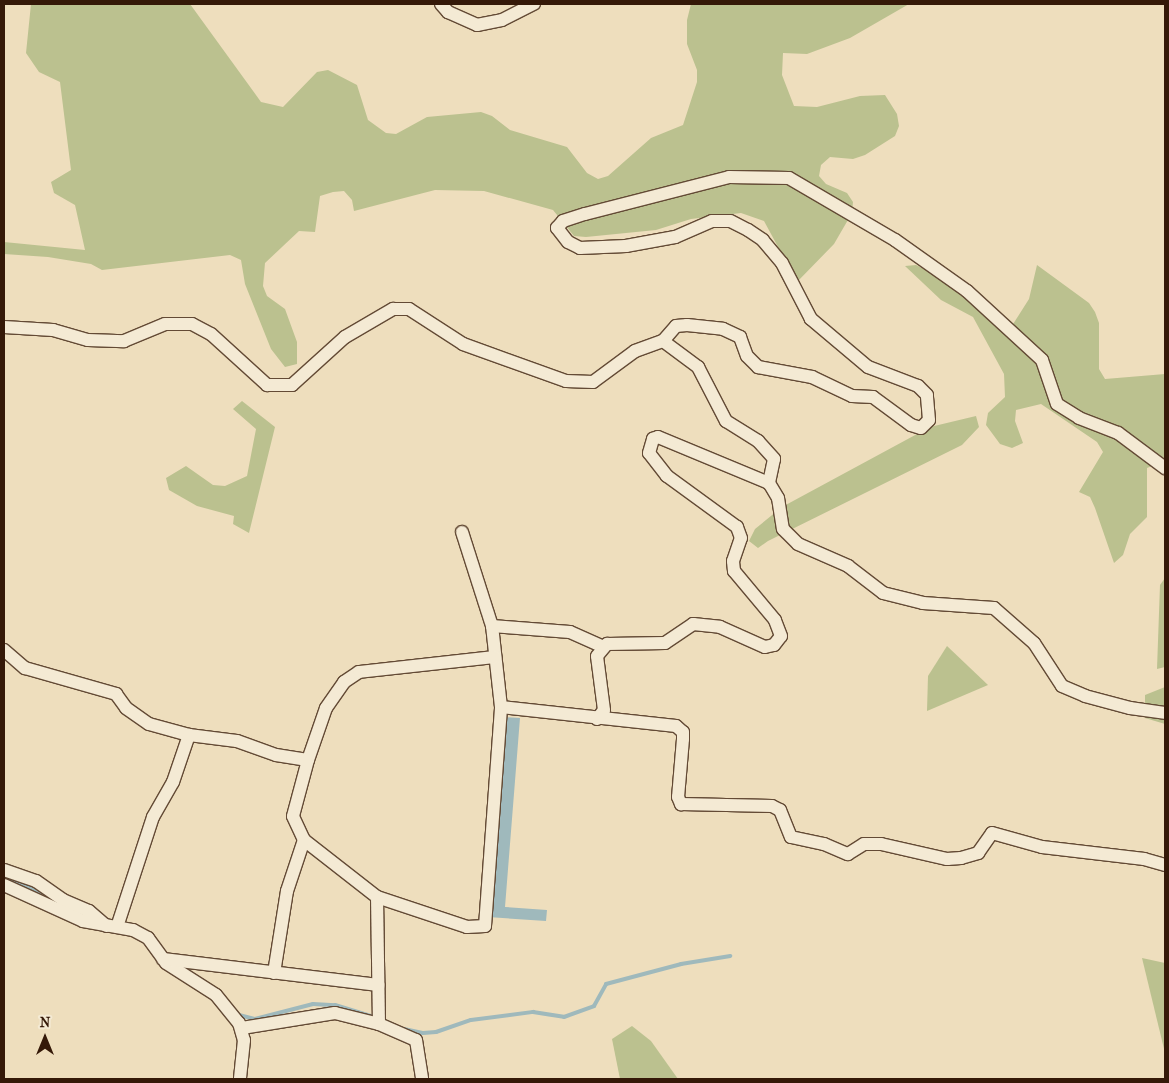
<!DOCTYPE html>
<html>
<head>
<meta charset="utf-8">
<style>
  body { margin:0 }
  #map { position:relative; width:1169px; height:1083px; overflow:hidden; background:#eedebd; font-family:"IM FELL French Canon",serif }
  div>[style] { position:absolute }
  .green>* { inset:0; background:#bbc18f }
  .water>* { inset:0; background:#9fb9bc }
  .stream>* { height:4px; margin:-2px; padding:0 2px; transform-origin:2px; border-radius:2px; background:#9fb9bc }
  .roads { filter:drop-shadow(1px 0 #634a35) drop-shadow(-1px 0 #634a35) drop-shadow(0 1px #634a35) drop-shadow(0 -1px #634a35) }
  .street>* { height:12px; margin:-6px; padding:0 6px; transform-origin:6px; border-radius:6px; background:#f4ead4 }
  span { translate:-50% -50%; white-space:nowrap; text-align:center; line-height:1.15; -webkit-text-stroke:4px #f4ead4; paint-order:stroke }
  .frame { position:absolute; inset:0; border:5px solid #351908; pointer-events:none }
  .north { position:absolute; left:20px; top:1013px; width:50px; height:50px; -webkit-text-stroke:4px #f4ead4; paint-order:stroke; rotate:0deg; font-size:14px; font-weight:700; line-height:20px; text-align:center; color:#351908 }
  .north::after { content:''; display:block; margin:auto; width:18px; height:22px; background:#351908; clip-path:polygon(50% 0,100% 100%,50% 72%,0 100%) }
</style>
</head>
<body>
<div id="map">
  <div class="green">
    <i style="clip-path:polygon(31px 4px,190px 4px,261px 102px,283px 107px,317px 72px,328px 70px,357px 85px,368px 120px,386px 133px,396px 134px,427px 117px,481px 112px,492px 116px,510px 130px,567px 147px,587px 173px,598px 179px,608px 176px,651px 138px,683px 125px,697px 82px,697px 70px,687px 44px,687px 20px,691px 4px,909px 4px,850px 38px,807px 54px,783px 53px,782px 75px,794px 106px,817px 107px,860px 96px,885px 95px,897px 114px,899px 126px,895px 136px,865px 155px,853px 159px,830px 157px,821px 165px,819px 176px,826px 184px,847px 193px,853px 202px,852px 213px,834px 244px,797px 282px,764px 221px,741px 213px,691px 219px,656px 230px,586px 237px,574px 236px,553px 210px,484px 191px,435px 190px,354px 211px,352px 200px,344px 191px,333px 192px,320px 196px,315px 232px,299px 231px,265px 263px,263px 286px,267px 296px,285px 309px,297px 342px,297px 364px,285px 367px,271px 349px,245px 284px,241px 260px,230px 255px,102px 270px,91px 264px,48px 257px,4px 254px,4px 242px,85px 250px,75px 205px,54px 193px,51px 182px,71px 170px,60px 82px,39px 72px,26px 53px)"></i>
    <i style="clip-path:polygon(916px 265px,936px 275px,1010px 329px,1029px 299px,1037px 265px,1089px 303px,1095px 312px,1099px 323px,1099px 369px,1105px 379px,1165px 374px,1165px 461px,1147px 468px,1147px 517px,1130px 534px,1123px 555px,1114px 563px,1095px 508px,1090px 497px,1079px 492px,1103px 452px,1097px 442px,1041px 404px,1016px 410px,1015px 421px,1023px 443px,1012px 448px,1000px 444px,986px 425px,988px 413px,1005px 397px,1004px 374px,973px 317px,941px 300px,905px 266px)"></i>
    <i style="clip-path:polygon(242px 401px,275px 427px,249px 533px,233px 524px,234px 516px,197px 506px,169px 490px,166px 478px,186px 466px,213px 485px,225px 486px,247px 476px,256px 429px,233px 409px)"></i>
    <i style="clip-path:polygon(976px 416px,979px 427px,962px 445px,768px 541px,758px 548px,749px 541px,755px 529px,782px 507px,930px 427px)"></i>
    <i style="clip-path:polygon(1165px 578px,1165px 667px,1157px 669px,1160px 585px)"></i>
    <i style="clip-path:polygon(947px 646px,988px 685px,927px 711px,928px 676px)"></i>
    <i style="clip-path:polygon(1165px 687px,1165px 724px,1145px 718px,1145px 695px)"></i>
    <i style="clip-path:polygon(1142px 958px,1165px 963px,1165px 1053px)"></i>
    <i style="clip-path:polygon(632px 1026px,651px 1041px,678px 1079px,620px 1079px,612px 1039px)"></i>
  </div>
  <div class="water">
    <i style="clip-path:polygon(504px 717px,520px 718px,505px 907px,547px 910px,546px 921px,488px 917px)"></i>
  </div>
  <div class="stream">
    <i style="left:4px;top:878px;width:22px;rotate:18deg"></i>
    <i style="left:25px;top:885px;width:20px;rotate:33deg"></i>
    <i style="left:239px;top:1015px;width:16px;rotate:14deg"></i>
    <i style="left:255px;top:1019px;width:60px;rotate:-14.5deg"></i>
    <i style="left:313px;top:1004px;width:22px;rotate:3deg"></i>
    <i style="left:335px;top:1005px;width:39px;rotate:17deg"></i>
    <i style="left:404px;top:1029px;width:19px;rotate:12deg"></i>
    <i style="left:423px;top:1033px;width:13px;rotate:-4deg"></i>
    <i style="left:436px;top:1032px;width:37px;rotate:-19deg"></i>
    <i style="left:471px;top:1020px;width:63px;rotate:-7.4deg"></i>
    <i style="left:533px;top:1012px;width:31px;rotate:9deg"></i>
    <i style="left:564px;top:1017px;width:32px;rotate:-20deg"></i>
    <i style="left:594px;top:1006px;width:25px;rotate:-61deg"></i>
    <i style="left:606px;top:984px;width:78px;rotate:-14.9deg"></i>
    <i style="left:681px;top:964px;width:50px;rotate:-9.3deg"></i>
  </div>
  <div class="roads">
    <div class="street">
      <i style="left:441px;top:4px;width:11px;rotate:49deg"></i>
      <i style="left:448px;top:12px;width:32px;rotate:24deg"></i>
      <i style="left:477px;top:25px;width:25px;rotate:-11deg"></i>
      <i style="left:502px;top:20px;width:36px;rotate:-27deg"></i>
      <i style="left:4px;top:327px;width:49px;rotate:3.5deg"></i>
      <i style="left:53px;top:330px;width:36px;rotate:16deg"></i>
      <i style="left:88px;top:340px;width:36px;rotate:2deg"></i>
      <i style="left:124px;top:341px;width:44px;rotate:-22.5deg"></i>
      <i style="left:165px;top:324px;width:27px"></i>
      <i style="left:192px;top:324px;width:21px;rotate:28deg"></i>
      <i style="left:211px;top:334px;width:76px;rotate:42.3deg"></i>
      <i style="left:267px;top:385px;width:25px"></i>
      <i style="left:292px;top:385px;width:72px;rotate:-42.2deg"></i>
      <i style="left:345px;top:337px;width:56px;rotate:-30.3deg"></i>
      <i style="left:393px;top:309px;width:16px"></i>
      <i style="left:409px;top:309px;width:64px;rotate:32.9deg"></i>
      <i style="left:463px;top:344px;width:109px;rotate:19.8deg"></i>
      <i style="left:566px;top:381px;width:27px;rotate:2deg"></i>
      <i style="left:593px;top:382px;width:52px;rotate:-36.4deg"></i>
      <i style="left:635px;top:351px;width:30px;rotate:-20deg"></i>
      <i style="left:663px;top:341px;width:20px;rotate:-49deg"></i>
      <i style="left:676px;top:326px;width:11px;rotate:-5deg"></i>
      <i style="left:687px;top:325px;width:36px;rotate:6deg"></i>
      <i style="left:723px;top:329px;width:19px;rotate:25deg"></i>
      <i style="left:740px;top:337px;width:20px;rotate:70deg"></i>
      <i style="left:747px;top:356px;width:16px;rotate:45deg"></i>
      <i style="left:758px;top:367px;width:55px;rotate:10.5deg"></i>
      <i style="left:812px;top:377px;width:44px;rotate:25.4deg"></i>
      <i style="left:852px;top:396px;width:21px;rotate:3deg"></i>
      <i style="left:873px;top:397px;width:47px;rotate:36.4deg"></i>
      <i style="left:911px;top:425px;width:10px;rotate:17deg"></i>
      <i style="left:921px;top:428px;width:11px;rotate:-45deg"></i>
      <i style="left:929px;top:420px;width:25px;rotate:-95deg"></i>
      <i style="left:927px;top:395px;width:13px;rotate:-135deg"></i>
      <i style="left:918px;top:386px;width:53px;rotate:-159.2deg"></i>
      <i style="left:868px;top:367px;width:75px;rotate:-139.9deg"></i>
      <i style="left:811px;top:319px;width:63px;rotate:-117.4deg"></i>
      <i style="left:782px;top:263px;width:30px;rotate:-130deg"></i>
      <i style="left:763px;top:240px;width:18px;rotate:-146deg"></i>
      <i style="left:748px;top:230px;width:20px;rotate:-153deg"></i>
      <i style="left:730px;top:221px;width:18px;rotate:180deg"></i>
      <i style="left:712px;top:221px;width:40px;rotate:156.6deg"></i>
      <i style="left:675px;top:237px;width:50px;rotate:169.6deg"></i>
      <i style="left:626px;top:246px;width:46px;rotate:177.5deg"></i>
      <i style="left:580px;top:248px;width:13px;rotate:-153deg"></i>
      <i style="left:568px;top:242px;width:18px;rotate:-128deg"></i>
      <i style="left:557px;top:228px;width:9px;rotate:-49deg"></i>
      <i style="left:563px;top:221px;width:23px;rotate:-18deg"></i>
      <i style="left:585px;top:214px;width:149px;rotate:-14.4deg"></i>
      <i style="left:729px;top:177px;width:60px;rotate:1deg"></i>
      <i style="left:789px;top:178px;width:123px;rotate:30.3deg"></i>
      <i style="left:895px;top:240px;width:88px;rotate:35.3deg"></i>
      <i style="left:967px;top:291px;width:102px;rotate:42.6deg"></i>
      <i style="left:1042px;top:360px;width:46px;rotate:71.2deg"></i>
      <i style="left:1057px;top:404px;width:26px;rotate:32deg"></i>
      <i style="left:1079px;top:418px;width:42px;rotate:21deg"></i>
      <i style="left:1118px;top:433px;width:59px;rotate:36.7deg"></i>
      <i style="left:663px;top:341px;width:44px;rotate:36.6deg"></i>
      <i style="left:698px;top:367px;width:61px;rotate:62.6deg"></i>
      <i style="left:726px;top:421px;width:38px;rotate:32deg"></i>
      <i style="left:758px;top:441px;width:24px;rotate:48deg"></i>
      <i style="left:774px;top:459px;width:25px;rotate:102deg"></i>
      <i style="left:462px;top:532px;width:99px;rotate:72.3deg"></i>
      <i style="left:4px;top:650px;width:28px;rotate:41deg"></i>
      <i style="left:25px;top:668px;width:95px;rotate:15.9deg"></i>
      <i style="left:116px;top:694px;width:17px;rotate:54deg"></i>
      <i style="left:126px;top:708px;width:28px;rotate:35deg"></i>
      <i style="left:149px;top:724px;width:41px;rotate:15.4deg"></i>
      <i style="left:501px;top:707px;width:176px;rotate:6.2deg"></i>
      <i style="left:676px;top:726px;width:9px;rotate:41deg"></i>
      <i style="left:683px;top:732px;width:7px;rotate:90deg"></i>
      <i style="left:683px;top:739px;width:58px;rotate:94.9deg"></i>
      <i style="left:678px;top:797px;width:8px;rotate:67deg"></i>
      <i style="left:681px;top:804px;width:91px;rotate:1.3deg"></i>
      <i style="left:772px;top:806px;width:9px;rotate:27deg"></i>
      <i style="left:780px;top:810px;width:29px;rotate:68deg"></i>
      <i style="left:791px;top:837px;width:34px;rotate:12deg"></i>
      <i style="left:824px;top:844px;width:26px;rotate:23deg"></i>
      <i style="left:848px;top:854px;width:19px;rotate:-32deg"></i>
      <i style="left:864px;top:844px;width:17px"></i>
      <i style="left:881px;top:844px;width:68px;rotate:12.8deg"></i>
      <i style="left:947px;top:859px;width:14px;rotate:-4deg"></i>
      <i style="left:961px;top:858px;width:18px;rotate:-16deg"></i>
      <i style="left:978px;top:853px;width:24px;rotate:-55deg"></i>
      <i style="left:992px;top:833px;width:52px;rotate:15.6deg"></i>
      <i style="left:1042px;top:847px;width:103px;rotate:6.7deg"></i>
      <i style="left:1144px;top:859px;width:22px;rotate:16deg"></i>
      <i style="left:597px;top:719px;width:11px;rotate:-52deg"></i>
      <i style="left:604px;top:710px;width:54px;rotate:-97.4deg"></i>
      <i style="left:597px;top:656px;width:16px;rotate:-50deg"></i>
      <i style="left:607px;top:644px;width:58px;rotate:-1deg"></i>
      <i style="left:665px;top:643px;width:34px;rotate:-34deg"></i>
      <i style="left:693px;top:624px;width:27px;rotate:6deg"></i>
      <i style="left:720px;top:627px;width:49px;rotate:24deg"></i>
      <i style="left:765px;top:647px;width:9px;rotate:-13deg"></i>
      <i style="left:774px;top:645px;width:11px;rotate:-52deg"></i>
      <i style="left:781px;top:636px;width:17px;rotate:-111deg"></i>
      <i style="left:775px;top:620px;width:64px;rotate:-129.9deg"></i>
      <i style="left:734px;top:571px;width:10px;rotate:-96deg"></i>
      <i style="left:733px;top:561px;width:24px;rotate:-71deg"></i>
      <i style="left:741px;top:538px;width:12px;rotate:-110deg"></i>
      <i style="left:737px;top:527px;width:87px;rotate:-143.9deg"></i>
      <i style="left:667px;top:476px;width:29px;rotate:-128deg"></i>
      <i style="left:649px;top:453px;width:15px;rotate:-74deg"></i>
      <i style="left:653px;top:439px;width:5px;rotate:-22deg"></i>
      <i style="left:658px;top:437px;width:120px;rotate:22.5deg"></i>
      <i style="left:769px;top:483px;width:17px;rotate:59deg"></i>
      <i style="left:778px;top:498px;width:31px;rotate:81deg"></i>
      <i style="left:783px;top:529px;width:21px;rotate:45deg"></i>
      <i style="left:798px;top:544px;width:55px;rotate:23.7deg"></i>
      <i style="left:848px;top:566px;width:44px;rotate:37.6deg"></i>
      <i style="left:883px;top:593px;width:41px;rotate:14deg"></i>
      <i style="left:923px;top:603px;width:71px;rotate:4deg"></i>
      <i style="left:994px;top:608px;width:53px;rotate:41.2deg"></i>
      <i style="left:1034px;top:643px;width:51px;rotate:56.9deg"></i>
      <i style="left:1062px;top:686px;width:25px;rotate:23deg"></i>
      <i style="left:1085px;top:696px;width:47px;rotate:14.9deg"></i>
      <i style="left:1130px;top:708px;width:35px;rotate:8deg"></i>
      <i style="left:304px;top:840px;width:93px;rotate:38deg"></i>
      <i style="left:377px;top:897px;width:95px;rotate:18.4deg"></i>
      <i style="left:467px;top:927px;width:18px;rotate:-3deg"></i>
      <i style="left:485px;top:926px;width:220px;rotate:-85.8deg"></i>
      <i style="left:501px;top:707px;width:81px;rotate:-96.3deg"></i>
      <i style="left:492px;top:626px;width:78px;rotate:4.4deg"></i>
      <i style="left:570px;top:632px;width:35px;rotate:24deg"></i>
      <i style="left:4px;top:870px;width:34px;rotate:19deg"></i>
      <i style="left:36px;top:881px;width:33px;rotate:35deg"></i>
      <i style="left:63px;top:900px;width:28px;rotate:23deg"></i>
      <i style="left:89px;top:911px;width:23px;rotate:41deg"></i>
      <i style="left:4px;top:885px;width:87px;rotate:24.5deg"></i>
      <i style="left:83px;top:921px;width:51px;rotate:10.2deg"></i>
      <i style="left:133px;top:930px;width:17px;rotate:28deg"></i>
      <i style="left:148px;top:938px;width:31px;rotate:54deg"></i>
      <i style="left:166px;top:963px;width:59px;rotate:32.6deg"></i>
      <i style="left:216px;top:995px;width:36px;rotate:51deg"></i>
      <i style="left:239px;top:1023px;width:18px;rotate:74deg"></i>
      <i style="left:244px;top:1040px;width:39px;rotate:96deg"></i>
      <i style="left:117px;top:927px;width:116px;rotate:-71.9deg"></i>
      <i style="left:153px;top:817px;width:40px;rotate:-60.3deg"></i>
      <i style="left:173px;top:782px;width:50px;rotate:-71.2deg"></i>
      <i style="left:189px;top:735px;width:48px;rotate:7.1deg"></i>
      <i style="left:237px;top:741px;width:41px;rotate:19.7deg"></i>
      <i style="left:276px;top:755px;width:32px;rotate:9deg"></i>
      <i style="left:308px;top:760px;width:55px;rotate:-70.9deg"></i>
      <i style="left:326px;top:708px;width:32px;rotate:-55deg"></i>
      <i style="left:344px;top:682px;width:18px;rotate:-34deg"></i>
      <i style="left:359px;top:672px;width:137px;rotate:-6.3deg"></i>
      <i style="left:163px;top:959px;width:217px;rotate:6.9deg"></i>
      <i style="left:274px;top:973px;width:83px;rotate:-81deg"></i>
      <i style="left:287px;top:891px;width:54px;rotate:-71.6deg"></i>
      <i style="left:304px;top:840px;width:26px;rotate:-115deg"></i>
      <i style="left:293px;top:816px;width:58px;rotate:-75deg"></i>
      <i style="left:379px;top:1024px;width:40px;rotate:23.4deg"></i>
      <i style="left:416px;top:1040px;width:39px;rotate:81deg"></i>
      <i style="left:242px;top:1028px;width:94px;rotate:-9.2deg"></i>
      <i style="left:335px;top:1013px;width:45px;rotate:14deg"></i>
      <i style="left:379px;top:1024px;width:127px;rotate:-90.9deg"></i>
    </div>
  </div>
  <div class="frame"></div>
  <div class="north">N</div>
</div>
</body>
</html>
